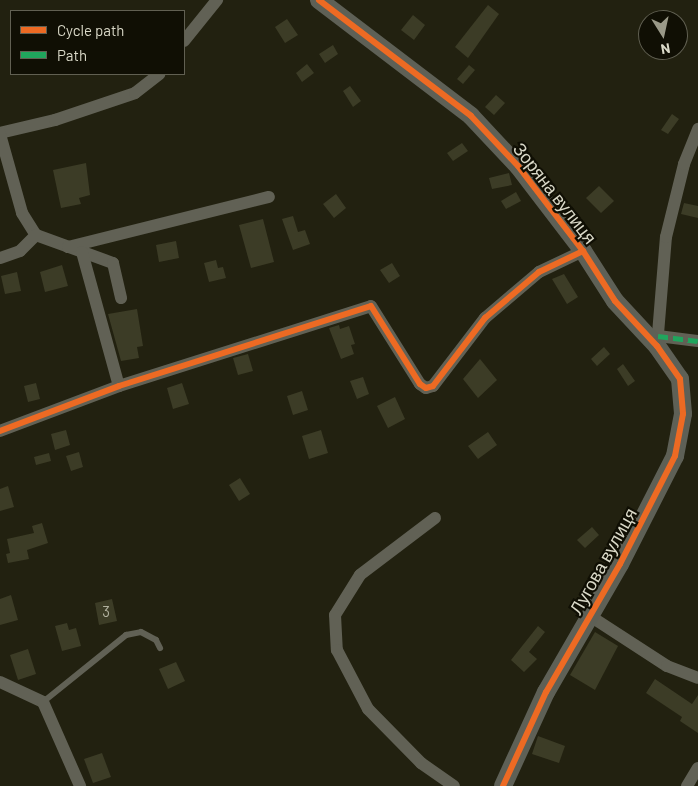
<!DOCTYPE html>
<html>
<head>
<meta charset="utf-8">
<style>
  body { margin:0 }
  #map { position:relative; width:698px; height:786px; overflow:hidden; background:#222110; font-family:Barlow,sans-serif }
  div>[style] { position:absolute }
  .building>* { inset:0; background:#3c3c26 }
  .lane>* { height:6px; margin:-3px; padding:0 3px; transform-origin:3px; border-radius:3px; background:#616155 }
  .street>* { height:12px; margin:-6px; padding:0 6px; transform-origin:6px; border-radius:6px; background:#616155 }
  .secondary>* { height:18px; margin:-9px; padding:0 9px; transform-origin:9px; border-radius:9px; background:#5e6056 }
  .quiet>* { height:5px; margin-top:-2.5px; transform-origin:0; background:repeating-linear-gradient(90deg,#20a55d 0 10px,transparent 0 15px) }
  .cycleway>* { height:6px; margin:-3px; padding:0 3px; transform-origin:3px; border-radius:3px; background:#ed6a23 }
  span { translate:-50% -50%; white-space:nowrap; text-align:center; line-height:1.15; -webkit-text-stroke:4.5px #100f04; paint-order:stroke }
  .number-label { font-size:15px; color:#b2b2a0 }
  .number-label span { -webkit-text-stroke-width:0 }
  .street-label { font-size:18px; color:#dad9c8 }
  .legend { position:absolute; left:10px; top:10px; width:175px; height:65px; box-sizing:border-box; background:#100f04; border:1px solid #616052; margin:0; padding:6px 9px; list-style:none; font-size:15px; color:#dad9c8 }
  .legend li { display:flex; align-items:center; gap:10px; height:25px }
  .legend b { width:25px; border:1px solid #616052 }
  .north { position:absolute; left:638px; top:10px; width:50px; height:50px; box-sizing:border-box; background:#100f04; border:1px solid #616052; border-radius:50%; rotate:170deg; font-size:14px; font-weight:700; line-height:20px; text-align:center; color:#dad9c8 }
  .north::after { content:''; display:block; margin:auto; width:18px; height:22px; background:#9a9988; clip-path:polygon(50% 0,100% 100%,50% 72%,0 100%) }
</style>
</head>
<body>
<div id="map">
  <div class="building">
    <i style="clip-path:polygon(488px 5px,499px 14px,468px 58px,455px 47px)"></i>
    <i style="clip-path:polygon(413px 15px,425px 25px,414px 40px,401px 30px)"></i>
    <i style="clip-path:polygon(287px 19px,298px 35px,285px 43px,275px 27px)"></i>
    <i style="clip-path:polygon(333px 45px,338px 54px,325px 63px,319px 54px)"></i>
    <i style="clip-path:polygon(307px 64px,314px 73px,302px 82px,296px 73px)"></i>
    <i style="clip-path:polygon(469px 65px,475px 70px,463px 84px,457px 79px)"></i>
    <i style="clip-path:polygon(350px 86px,361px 101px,353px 107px,343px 91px)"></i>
    <i style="clip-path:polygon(496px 95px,505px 103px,494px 115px,485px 107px)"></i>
    <i style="clip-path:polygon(672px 114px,679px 119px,668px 134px,661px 130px)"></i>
    <i style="clip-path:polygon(462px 143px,468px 151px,453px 161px,447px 153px)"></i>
    <i style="clip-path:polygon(86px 163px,90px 195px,79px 198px,81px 204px,61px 208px,53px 170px)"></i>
    <i style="clip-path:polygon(509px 173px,512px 185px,492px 189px,489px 178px)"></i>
    <i style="clip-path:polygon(599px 186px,614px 201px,601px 213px,586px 198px)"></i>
    <i style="clip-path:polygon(516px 192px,521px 201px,506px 209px,501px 201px)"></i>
    <i style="clip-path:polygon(336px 194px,346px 208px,334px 218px,323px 204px)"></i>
    <i style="clip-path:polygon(684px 203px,698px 206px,698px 218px,681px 214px)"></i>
    <i style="clip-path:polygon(293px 216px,298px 232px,305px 230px,310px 244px,293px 250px,282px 219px)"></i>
    <i style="clip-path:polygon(263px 219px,274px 262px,251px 268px,239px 225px)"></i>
    <i style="clip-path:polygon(176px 241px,179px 258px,159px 262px,156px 245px)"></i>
    <i style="clip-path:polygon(216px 260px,218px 268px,223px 267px,226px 278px,209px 282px,204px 263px)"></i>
    <i style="clip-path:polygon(392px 263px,400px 276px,389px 283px,380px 270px)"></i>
    <i style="clip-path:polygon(62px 265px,68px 286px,45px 292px,40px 272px)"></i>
    <i style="clip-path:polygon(17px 272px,21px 291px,5px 294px,1px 276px)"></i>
    <i style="clip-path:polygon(564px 274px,578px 297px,567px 304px,552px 279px)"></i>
    <i style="clip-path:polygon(137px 309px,143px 346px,137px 347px,139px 358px,121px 361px,108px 314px)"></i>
    <i style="clip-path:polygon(339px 325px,340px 329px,349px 326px,355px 344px,351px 345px,354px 354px,341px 359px,329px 328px)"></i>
    <i style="clip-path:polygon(604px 347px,610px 354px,597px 366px,591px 359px)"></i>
    <i style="clip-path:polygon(248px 354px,253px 371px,238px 375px,233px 358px)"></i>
    <i style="clip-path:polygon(480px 359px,497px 380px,478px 398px,463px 379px)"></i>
    <i style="clip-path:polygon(623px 364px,635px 381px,628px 386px,617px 369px)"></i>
    <i style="clip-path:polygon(363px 377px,369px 394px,357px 399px,350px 381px)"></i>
    <i style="clip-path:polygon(36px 383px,40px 399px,28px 402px,24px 386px)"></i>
    <i style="clip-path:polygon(182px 383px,189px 404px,173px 409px,167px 388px)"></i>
    <i style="clip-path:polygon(302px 391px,308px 410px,293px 415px,287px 396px)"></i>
    <i style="clip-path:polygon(395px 397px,405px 419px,388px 428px,377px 406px)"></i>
    <i style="clip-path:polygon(66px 430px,70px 445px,55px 450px,51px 434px)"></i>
    <i style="clip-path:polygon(321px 430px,328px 453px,309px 459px,302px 436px)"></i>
    <i style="clip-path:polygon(488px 432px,497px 445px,478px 459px,468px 446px)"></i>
    <i style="clip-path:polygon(79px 452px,83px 467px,71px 471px,66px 456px)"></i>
    <i style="clip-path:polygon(49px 453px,51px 461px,36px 465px,34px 457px)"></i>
    <i style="clip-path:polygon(240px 478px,250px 494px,239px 501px,229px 485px)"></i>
    <i style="clip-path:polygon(8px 486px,14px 507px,0 511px,0 489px)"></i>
    <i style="clip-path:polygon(42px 523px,48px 543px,27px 550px,29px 559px,8px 563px,6px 554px,10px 553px,7px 539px,34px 533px,32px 526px)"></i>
    <i style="clip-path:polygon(592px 527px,599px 535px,585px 548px,577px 540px)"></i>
    <i style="clip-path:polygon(11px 595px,18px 620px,0 625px,0 599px)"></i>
    <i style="clip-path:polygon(112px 599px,117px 621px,99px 625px,95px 603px)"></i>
    <i style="clip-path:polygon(67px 623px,69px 630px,76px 628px,81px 646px,62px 651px,55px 626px)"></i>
    <i style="clip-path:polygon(538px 626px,545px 632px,529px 652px,537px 659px,524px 672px,511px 660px)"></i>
    <i style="clip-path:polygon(595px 632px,618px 646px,595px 690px,570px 675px)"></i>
    <i style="clip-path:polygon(28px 649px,36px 674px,18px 680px,10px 655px)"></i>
    <i style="clip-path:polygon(176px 662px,185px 681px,168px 689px,159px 669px)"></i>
    <i style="clip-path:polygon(655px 679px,692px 704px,698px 695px,698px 733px,680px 721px,682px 717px,646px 693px)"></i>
    <i style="clip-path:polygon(538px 736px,565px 746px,559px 763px,532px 754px)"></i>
    <i style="clip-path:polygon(102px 753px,111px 777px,93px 783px,84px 759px)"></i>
  </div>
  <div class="lane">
    <i style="left:43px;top:702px;width:107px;rotate:-38.9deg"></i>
    <i style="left:126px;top:635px;width:15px;rotate:-11deg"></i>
    <i style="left:141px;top:632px;width:17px;rotate:28deg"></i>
    <i style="left:156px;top:640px;width:9px;rotate:63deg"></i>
  </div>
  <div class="street">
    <i style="left:184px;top:41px;width:53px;rotate:-51.2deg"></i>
    <i style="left:0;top:133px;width:57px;rotate:-13.3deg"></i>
    <i style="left:55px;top:120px;width:84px;rotate:-18.6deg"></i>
    <i style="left:135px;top:93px;width:31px;rotate:-38deg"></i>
    <i style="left:0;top:134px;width:82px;rotate:74.4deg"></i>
    <i style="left:22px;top:213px;width:26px;rotate:58deg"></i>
    <i style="left:36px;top:235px;width:82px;rotate:20deg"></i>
    <i style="left:113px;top:263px;width:36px;rotate:77deg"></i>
    <i style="left:68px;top:247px;width:207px;rotate:-14deg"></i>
    <i style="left:82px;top:252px;width:139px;rotate:74.6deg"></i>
    <i style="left:0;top:258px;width:21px;rotate:-19deg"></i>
    <i style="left:20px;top:251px;width:23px;rotate:-45deg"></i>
    <i style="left:658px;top:336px;width:40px;rotate:7.1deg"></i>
    <i style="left:657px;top:346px;width:109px;rotate:-85.3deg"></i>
    <i style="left:666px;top:237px;width:75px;rotate:-76.1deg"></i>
    <i style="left:684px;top:164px;width:38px;rotate:-68deg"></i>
    <i style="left:0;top:431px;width:127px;rotate:-20.7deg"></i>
    <i style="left:119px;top:386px;width:264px;rotate:-17.6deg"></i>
    <i style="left:371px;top:306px;width:92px;rotate:57.9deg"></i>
    <i style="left:420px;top:384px;width:7px;rotate:34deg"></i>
    <i style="left:426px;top:388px;width:7px;rotate:-16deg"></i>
    <i style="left:433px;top:386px;width:86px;rotate:-52.6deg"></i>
    <i style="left:485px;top:318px;width:71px;rotate:-40.4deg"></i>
    <i style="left:539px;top:272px;width:49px;rotate:-25.5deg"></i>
    <i style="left:435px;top:518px;width:94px;rotate:142.8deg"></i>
    <i style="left:360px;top:575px;width:47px;rotate:122deg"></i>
    <i style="left:335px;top:615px;width:35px;rotate:87deg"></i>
    <i style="left:337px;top:650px;width:67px;rotate:62.3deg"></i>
    <i style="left:368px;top:709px;width:76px;rotate:45.5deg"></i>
    <i style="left:421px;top:763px;width:40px;rotate:34.9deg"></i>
    <i style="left:590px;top:616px;width:92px;rotate:33deg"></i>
    <i style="left:667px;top:666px;width:33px;rotate:21deg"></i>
    <i style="left:0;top:682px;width:47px;rotate:24.9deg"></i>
    <i style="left:43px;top:702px;width:92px;rotate:66.2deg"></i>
    <i style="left:687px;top:786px;width:21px;rotate:-59deg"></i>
  </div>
  <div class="secondary">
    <i style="left:319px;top:0;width:191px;rotate:37.3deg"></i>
    <i style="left:471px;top:116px;width:69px;rotate:46.8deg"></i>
    <i style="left:518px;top:166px;width:107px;rotate:52.6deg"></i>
    <i style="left:583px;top:251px;width:59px;rotate:57.4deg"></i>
    <i style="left:615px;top:301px;width:62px;rotate:47deg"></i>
    <i style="left:657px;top:346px;width:40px;rotate:55.1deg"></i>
    <i style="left:680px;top:379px;width:35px;rotate:85deg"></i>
    <i style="left:683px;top:414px;width:43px;rotate:100.8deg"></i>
    <i style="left:675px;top:456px;width:121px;rotate:117deg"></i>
    <i style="left:620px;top:564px;width:148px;rotate:120deg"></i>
    <i style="left:546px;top:692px;width:103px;rotate:114.6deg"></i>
  </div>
  <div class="quiet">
    <i style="left:658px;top:336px;width:40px;rotate:7.1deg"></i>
  </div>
  <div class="cycleway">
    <i style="left:319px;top:0;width:191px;rotate:37.3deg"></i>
    <i style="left:471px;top:116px;width:69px;rotate:46.8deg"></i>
    <i style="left:518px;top:166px;width:107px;rotate:52.6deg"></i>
    <i style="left:583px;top:251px;width:59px;rotate:57.4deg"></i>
    <i style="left:615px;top:301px;width:62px;rotate:47deg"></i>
    <i style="left:657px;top:346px;width:40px;rotate:55.1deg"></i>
    <i style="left:680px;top:379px;width:35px;rotate:85deg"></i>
    <i style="left:683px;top:414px;width:43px;rotate:100.8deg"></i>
    <i style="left:675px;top:456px;width:121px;rotate:117deg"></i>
    <i style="left:620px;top:564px;width:148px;rotate:120deg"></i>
    <i style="left:546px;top:692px;width:103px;rotate:114.6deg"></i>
    <i style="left:0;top:431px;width:127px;rotate:-20.7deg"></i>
    <i style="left:119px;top:386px;width:264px;rotate:-17.6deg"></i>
    <i style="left:371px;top:306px;width:92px;rotate:57.9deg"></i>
    <i style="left:420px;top:384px;width:7px;rotate:34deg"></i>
    <i style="left:426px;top:388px;width:7px;rotate:-16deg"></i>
    <i style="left:433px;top:386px;width:86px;rotate:-52.6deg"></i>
    <i style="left:485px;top:318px;width:71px;rotate:-40.4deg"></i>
    <i style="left:539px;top:272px;width:49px;rotate:-25.5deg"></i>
  </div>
  <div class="number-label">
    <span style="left:106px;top:612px">3</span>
  </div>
  <div class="street-label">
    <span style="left:555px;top:193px;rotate:52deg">Зоряна вулиця</span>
    <span style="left:603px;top:561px;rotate:-61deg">Лугова вулиця</span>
  </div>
  <ul class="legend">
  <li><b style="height:6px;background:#ed6a23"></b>Cycle path</li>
  <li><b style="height:6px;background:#20a55d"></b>Path</li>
  </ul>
  <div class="north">N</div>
</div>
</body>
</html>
